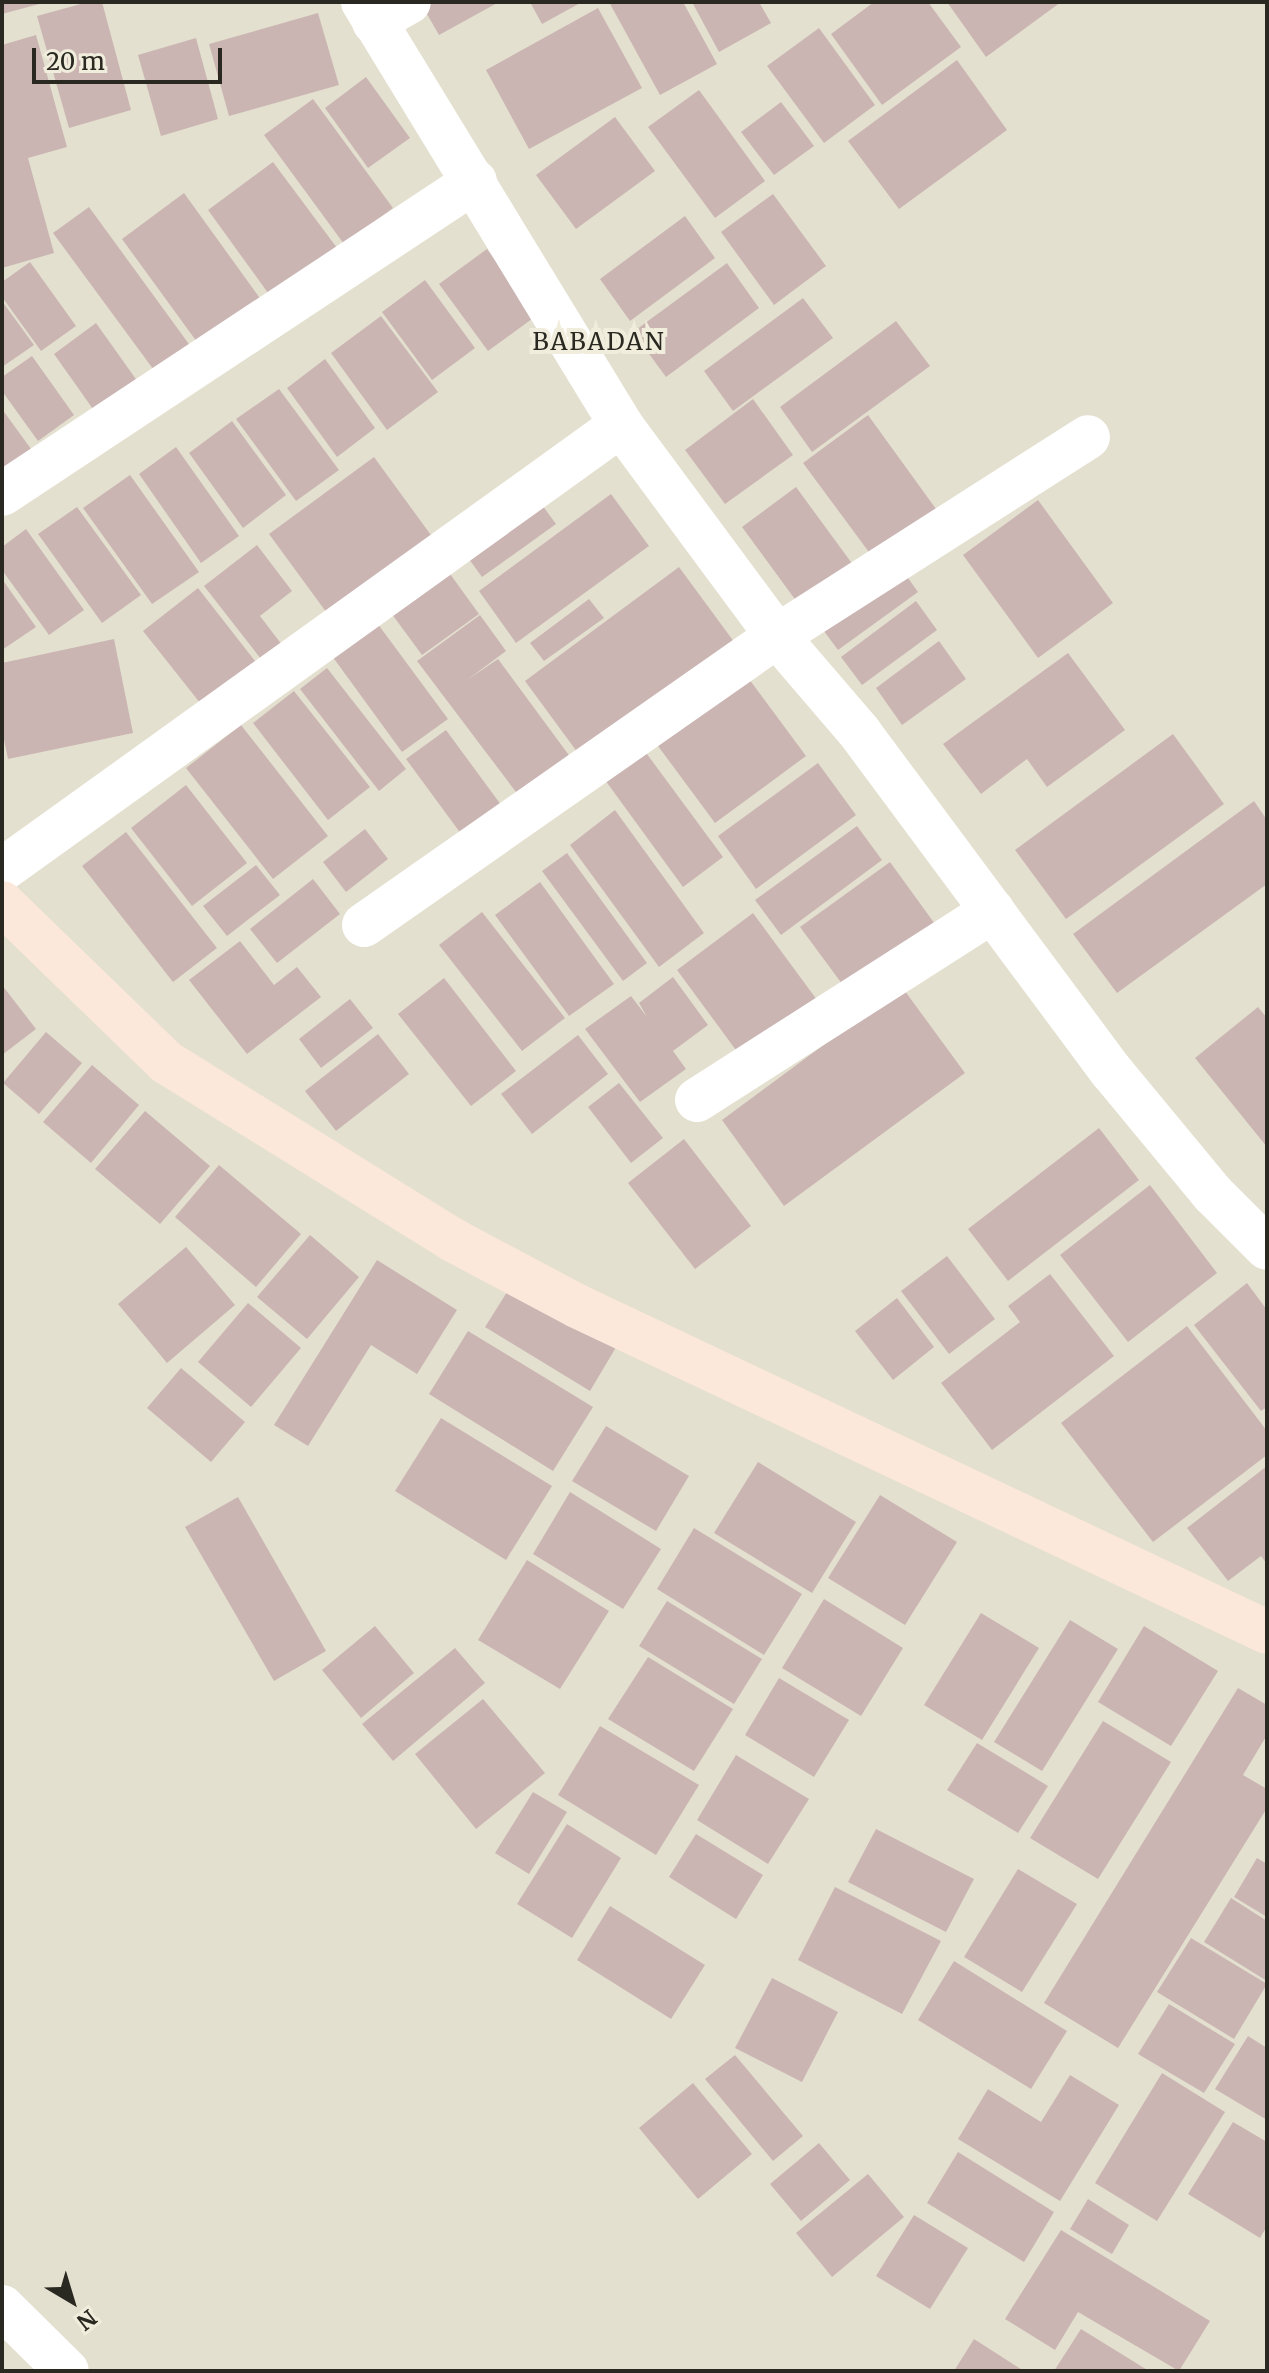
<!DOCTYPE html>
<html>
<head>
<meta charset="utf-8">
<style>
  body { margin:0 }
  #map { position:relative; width:1269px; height:2373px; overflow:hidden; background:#e4e0cf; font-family:Merriweather,serif }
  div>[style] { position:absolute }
  .building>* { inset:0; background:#cab5b3 }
  .street>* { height:44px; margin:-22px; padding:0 22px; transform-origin:22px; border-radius:22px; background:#fff }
  .secondary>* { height:44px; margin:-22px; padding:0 22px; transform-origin:22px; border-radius:22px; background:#fce8da }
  span { translate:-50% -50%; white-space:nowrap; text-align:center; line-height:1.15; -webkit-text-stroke:8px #f1eddc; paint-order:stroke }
  .quarter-label { font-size:24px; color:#292821; letter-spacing:2px }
  .frame { position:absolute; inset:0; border:4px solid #292821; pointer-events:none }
  .north { position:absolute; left:32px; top:2261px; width:80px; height:80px; -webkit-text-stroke:6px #f1eddc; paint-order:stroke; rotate:142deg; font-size:22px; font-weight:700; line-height:32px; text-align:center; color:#292821 }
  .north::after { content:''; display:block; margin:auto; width:28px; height:36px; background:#292821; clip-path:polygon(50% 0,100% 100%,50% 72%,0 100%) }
  .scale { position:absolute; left:32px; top:48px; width:190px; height:36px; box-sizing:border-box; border:4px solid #292821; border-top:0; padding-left:10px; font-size:24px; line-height:28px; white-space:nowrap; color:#292821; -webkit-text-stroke:6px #f1eddc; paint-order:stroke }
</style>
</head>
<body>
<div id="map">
  <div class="building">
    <i style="clip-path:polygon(2px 2px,43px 2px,43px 3px,2px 14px)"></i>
    <i style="clip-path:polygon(88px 2px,102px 2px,131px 110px,69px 128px,37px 16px)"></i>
    <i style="clip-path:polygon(420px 2px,499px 2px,439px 35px)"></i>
    <i style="clip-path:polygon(530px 2px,582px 2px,542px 24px)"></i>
    <i style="clip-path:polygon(609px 2px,683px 2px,717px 64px,660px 95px)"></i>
    <i style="clip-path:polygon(692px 2px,759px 2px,771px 23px,719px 52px)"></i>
    <i style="clip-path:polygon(874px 2px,928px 2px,961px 47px,882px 105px,831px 34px)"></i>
    <i style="clip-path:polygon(947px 2px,1061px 2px,986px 57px)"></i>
    <i style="clip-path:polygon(598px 8px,642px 88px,529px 149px,486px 70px)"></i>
    <i style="clip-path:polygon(318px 13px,339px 85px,229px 116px,209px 44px)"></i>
    <i style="clip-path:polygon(819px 28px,875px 105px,824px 143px,767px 66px)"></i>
    <i style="clip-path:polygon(36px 35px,67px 147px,28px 158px,54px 253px,2px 268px,2px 45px)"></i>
    <i style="clip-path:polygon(196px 38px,218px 119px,161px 136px,138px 55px)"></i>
    <i style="clip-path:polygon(957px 60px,1007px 130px,899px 209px,848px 141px)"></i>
    <i style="clip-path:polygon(366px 77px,410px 138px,368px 168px,325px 108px)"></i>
    <i style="clip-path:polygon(699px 90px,765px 181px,715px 218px,648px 127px)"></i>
    <i style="clip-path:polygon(313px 99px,393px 208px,344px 244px,264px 135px)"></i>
    <i style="clip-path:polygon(781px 102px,814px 146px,774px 175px,741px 132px)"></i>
    <i style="clip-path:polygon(615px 117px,655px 171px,576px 229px,536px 175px)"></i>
    <i style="clip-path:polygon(273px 162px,343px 256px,276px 304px,208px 210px)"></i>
    <i style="clip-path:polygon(184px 193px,267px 308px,205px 353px,122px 239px)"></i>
    <i style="clip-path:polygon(773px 194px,826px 266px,774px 305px,721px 232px)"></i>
    <i style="clip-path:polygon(89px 207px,194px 351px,159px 377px,53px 233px)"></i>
    <i style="clip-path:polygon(685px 216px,715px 258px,630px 321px,600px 279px)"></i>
    <i style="clip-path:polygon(487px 249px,536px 316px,488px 351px,439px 284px)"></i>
    <i style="clip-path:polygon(30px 262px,76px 326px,41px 351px,2px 297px,2px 282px)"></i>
    <i style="clip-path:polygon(727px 263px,759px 308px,666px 377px,633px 332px)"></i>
    <i style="clip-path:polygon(425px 280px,475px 348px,432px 380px,382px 312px)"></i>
    <i style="clip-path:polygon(803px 298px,833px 338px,733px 411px,704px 371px)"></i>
    <i style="clip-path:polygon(2px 301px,34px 345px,2px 367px)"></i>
    <i style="clip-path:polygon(381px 316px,438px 392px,387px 430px,331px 353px)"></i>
    <i style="clip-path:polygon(896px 321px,930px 366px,812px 452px,780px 407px)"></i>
    <i style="clip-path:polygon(96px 323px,143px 389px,100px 419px,54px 354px)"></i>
    <i style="clip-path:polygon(32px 356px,74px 415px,38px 441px,2px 391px,2px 377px)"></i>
    <i style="clip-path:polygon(325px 359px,375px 428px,337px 457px,287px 388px)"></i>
    <i style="clip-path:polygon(279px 389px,339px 470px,296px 501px,236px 419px)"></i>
    <i style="clip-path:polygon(753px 399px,793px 455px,725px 504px,685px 450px)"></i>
    <i style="clip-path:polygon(2px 409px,31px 449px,2px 470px)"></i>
    <i style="clip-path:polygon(868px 415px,944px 520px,880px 567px,803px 463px)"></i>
    <i style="clip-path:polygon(232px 421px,286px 495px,243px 528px,189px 453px)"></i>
    <i style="clip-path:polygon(176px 447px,239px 536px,201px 563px,139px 474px)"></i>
    <i style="clip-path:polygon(374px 457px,436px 542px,332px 620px,269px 534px)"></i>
    <i style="clip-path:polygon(130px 475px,199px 572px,152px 604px,83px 508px)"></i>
    <i style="clip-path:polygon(796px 487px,859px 573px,805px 613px,742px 527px)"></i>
    <i style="clip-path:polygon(534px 494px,556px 524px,482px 577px,461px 548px)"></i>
    <i style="clip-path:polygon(611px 494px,649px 546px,516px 643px,479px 591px)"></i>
    <i style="clip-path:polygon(1038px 500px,1113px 603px,1038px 658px,963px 555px)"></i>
    <i style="clip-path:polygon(77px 507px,141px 595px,102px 623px,38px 534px)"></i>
    <i style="clip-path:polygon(26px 529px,84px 610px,49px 635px,2px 570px,2px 547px)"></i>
    <i style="clip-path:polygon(257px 545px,292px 591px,260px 616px,292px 658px,272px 673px,204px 586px)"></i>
    <i style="clip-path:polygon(440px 560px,479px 614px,422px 655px,383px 602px)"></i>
    <i style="clip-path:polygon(898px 564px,918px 592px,838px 650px,818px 623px)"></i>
    <i style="clip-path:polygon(679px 567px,740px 650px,586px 764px,525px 681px)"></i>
    <i style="clip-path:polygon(2px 579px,36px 627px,2px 650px)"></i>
    <i style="clip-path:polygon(198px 588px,262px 670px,208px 713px,143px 631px)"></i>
    <i style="clip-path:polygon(589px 599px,604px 618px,544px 661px,530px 643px)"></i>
    <i style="clip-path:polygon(916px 601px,937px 630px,862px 685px,841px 657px)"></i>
    <i style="clip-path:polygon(369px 612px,448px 719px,402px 752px,324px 645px)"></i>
    <i style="clip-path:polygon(480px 615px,506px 651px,467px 680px,498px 659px,571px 758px,519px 796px,417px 661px)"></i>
    <i style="clip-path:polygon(114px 639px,133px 733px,8px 759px,2px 730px,2px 663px)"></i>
    <i style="clip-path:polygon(939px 641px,966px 679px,902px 725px,876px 688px)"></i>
    <i style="clip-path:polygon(1068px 653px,1125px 730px,1047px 787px,1027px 759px,981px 794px,943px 744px)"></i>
    <i style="clip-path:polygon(327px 668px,406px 769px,379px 791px,300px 689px)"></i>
    <i style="clip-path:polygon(749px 679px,806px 756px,715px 823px,658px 746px)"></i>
    <i style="clip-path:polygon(294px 691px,370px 787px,328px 820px,253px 723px)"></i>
    <i style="clip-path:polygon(241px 725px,328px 836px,273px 879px,186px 768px)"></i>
    <i style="clip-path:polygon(446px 730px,507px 813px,467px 842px,406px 759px)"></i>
    <i style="clip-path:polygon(1173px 734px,1224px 804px,1066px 919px,1015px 850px)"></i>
    <i style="clip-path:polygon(644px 750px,723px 857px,683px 887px,605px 780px)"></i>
    <i style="clip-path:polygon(818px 763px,856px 815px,756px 889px,718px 836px)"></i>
    <i style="clip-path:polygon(186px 785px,247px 863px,192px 906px,131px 828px)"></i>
    <i style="clip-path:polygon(1254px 801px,1267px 820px,1267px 884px,1117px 993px,1073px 934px)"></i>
    <i style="clip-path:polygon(615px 810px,704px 933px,659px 967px,570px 845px)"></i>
    <i style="clip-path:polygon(857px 826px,882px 860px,781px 935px,755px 900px)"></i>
    <i style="clip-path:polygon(365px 829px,388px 859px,346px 892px,323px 862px)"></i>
    <i style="clip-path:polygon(126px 832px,217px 948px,173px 982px,82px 866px)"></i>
    <i style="clip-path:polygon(567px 853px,647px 963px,623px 981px,542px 871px)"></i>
    <i style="clip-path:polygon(890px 862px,940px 931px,851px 996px,800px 927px)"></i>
    <i style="clip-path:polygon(256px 865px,280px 895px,227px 936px,203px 906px)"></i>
    <i style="clip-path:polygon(313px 879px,340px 914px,277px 963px,250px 929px)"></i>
    <i style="clip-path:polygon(540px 882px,614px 984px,569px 1016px,495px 915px)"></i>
    <i style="clip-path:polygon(482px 912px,565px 1018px,522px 1051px,439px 945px)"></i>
    <i style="clip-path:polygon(753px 913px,820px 1004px,744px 1061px,677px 970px)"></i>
    <i style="clip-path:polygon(240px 941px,274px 985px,297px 967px,321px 997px,247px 1054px,189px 980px)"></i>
    <i style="clip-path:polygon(673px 977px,708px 1025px,673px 1051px,686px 1069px,640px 1102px,585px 1029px,631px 996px,647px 1017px,639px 1003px)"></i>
    <i style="clip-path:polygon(444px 978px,516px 1071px,471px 1106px,398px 1014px)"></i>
    <i style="clip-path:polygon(2px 985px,36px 1029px,2px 1055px)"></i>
    <i style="clip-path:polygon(902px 987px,965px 1073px,784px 1206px,722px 1120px)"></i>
    <i style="clip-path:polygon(350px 999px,373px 1028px,321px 1068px,299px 1039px)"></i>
    <i style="clip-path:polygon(1258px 1007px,1267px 1018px,1267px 1147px,1195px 1058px)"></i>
    <i style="clip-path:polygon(46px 1032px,82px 1063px,39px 1114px,3px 1083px)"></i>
    <i style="clip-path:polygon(378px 1034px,409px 1074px,336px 1131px,305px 1091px)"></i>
    <i style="clip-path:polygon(578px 1035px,608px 1074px,532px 1134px,501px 1094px)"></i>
    <i style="clip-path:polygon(92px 1065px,139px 1105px,91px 1163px,43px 1122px)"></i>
    <i style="clip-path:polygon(619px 1083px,663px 1138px,631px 1163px,588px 1107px)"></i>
    <i style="clip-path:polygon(145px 1111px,210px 1166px,160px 1224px,95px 1169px)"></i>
    <i style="clip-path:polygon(1099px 1128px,1139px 1180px,1008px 1281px,968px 1229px)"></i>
    <i style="clip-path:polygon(684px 1139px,751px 1226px,695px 1269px,628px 1183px)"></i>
    <i style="clip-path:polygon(219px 1165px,301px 1234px,256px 1287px,175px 1217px)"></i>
    <i style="clip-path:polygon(1150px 1185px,1217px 1273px,1128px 1342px,1060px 1255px)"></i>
    <i style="clip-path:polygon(310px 1235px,359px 1277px,307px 1339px,257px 1297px)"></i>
    <i style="clip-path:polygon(186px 1247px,235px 1305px,167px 1363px,118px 1304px)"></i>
    <i style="clip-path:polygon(947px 1256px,995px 1319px,949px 1354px,901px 1291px)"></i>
    <i style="clip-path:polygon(377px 1260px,457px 1310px,417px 1374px,371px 1345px,308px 1446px,274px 1425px)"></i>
    <i style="clip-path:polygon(1050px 1274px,1114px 1356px,992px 1450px,941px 1383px,1020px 1322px,1008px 1306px)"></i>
    <i style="clip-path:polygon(514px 1281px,618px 1344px,590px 1391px,485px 1327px)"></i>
    <i style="clip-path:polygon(1247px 1283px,1267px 1310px,1267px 1407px,1261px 1411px,1194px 1325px)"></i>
    <i style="clip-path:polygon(897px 1298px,934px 1347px,893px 1380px,855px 1331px)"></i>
    <i style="clip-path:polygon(248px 1303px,301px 1348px,251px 1407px,198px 1362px)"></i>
    <i style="clip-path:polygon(1187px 1326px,1267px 1431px,1267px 1455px,1153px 1542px,1061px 1423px)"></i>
    <i style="clip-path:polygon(468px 1331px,593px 1407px,553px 1471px,429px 1394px)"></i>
    <i style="clip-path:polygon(181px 1368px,245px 1422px,211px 1462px,147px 1408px)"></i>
    <i style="clip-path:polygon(441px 1418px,552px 1486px,506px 1560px,395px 1491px)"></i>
    <i style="clip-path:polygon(606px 1426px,689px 1476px,656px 1531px,572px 1481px)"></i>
    <i style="clip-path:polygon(758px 1462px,856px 1522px,812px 1593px,714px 1533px)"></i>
    <i style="clip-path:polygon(1267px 1466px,1267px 1564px,1261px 1556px,1228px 1581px,1187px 1528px)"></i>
    <i style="clip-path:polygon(570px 1492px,661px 1549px,623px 1609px,533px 1554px)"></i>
    <i style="clip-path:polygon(880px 1495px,957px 1542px,905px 1625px,828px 1578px)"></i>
    <i style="clip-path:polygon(238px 1497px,326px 1651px,274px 1681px,185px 1527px)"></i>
    <i style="clip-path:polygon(694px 1528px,802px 1594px,764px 1655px,657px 1589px)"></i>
    <i style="clip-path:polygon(527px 1560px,609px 1611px,560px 1689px,478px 1640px)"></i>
    <i style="clip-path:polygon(824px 1599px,903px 1648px,861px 1716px,782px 1668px)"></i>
    <i style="clip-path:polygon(667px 1601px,762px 1659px,734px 1704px,639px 1646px)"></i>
    <i style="clip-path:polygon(981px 1613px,1039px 1648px,982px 1740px,924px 1705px)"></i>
    <i style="clip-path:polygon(1070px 1620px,1118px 1649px,1042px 1771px,994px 1742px)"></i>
    <i style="clip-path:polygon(375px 1626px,414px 1673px,361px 1718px,322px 1670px)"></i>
    <i style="clip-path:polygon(1144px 1626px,1218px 1671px,1171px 1746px,1098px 1702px)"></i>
    <i style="clip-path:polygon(455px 1648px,485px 1683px,393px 1761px,362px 1724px)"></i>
    <i style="clip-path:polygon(648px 1657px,733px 1709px,694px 1771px,608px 1719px)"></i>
    <i style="clip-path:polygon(779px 1678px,849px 1720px,814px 1777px,745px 1735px)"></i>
    <i style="clip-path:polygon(1238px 1688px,1267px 1705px,1267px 1735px,1243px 1775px,1267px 1789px,1267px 1808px,1118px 2048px,1044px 2003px)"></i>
    <i style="clip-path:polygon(483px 1699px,545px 1773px,476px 1829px,415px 1754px)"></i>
    <i style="clip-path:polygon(1103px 1721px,1171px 1762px,1098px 1879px,1030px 1838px)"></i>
    <i style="clip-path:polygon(600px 1726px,699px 1785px,656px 1855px,558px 1795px)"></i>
    <i style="clip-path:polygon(977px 1743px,1048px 1786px,1018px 1833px,947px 1790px)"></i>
    <i style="clip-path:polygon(736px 1755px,809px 1799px,768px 1864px,697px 1820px)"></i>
    <i style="clip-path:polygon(533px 1792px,567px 1812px,529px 1874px,495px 1853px)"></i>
    <i style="clip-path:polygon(567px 1824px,621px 1858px,572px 1938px,517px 1904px)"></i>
    <i style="clip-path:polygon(876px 1829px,974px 1879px,946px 1932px,848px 1882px)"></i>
    <i style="clip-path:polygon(696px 1834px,763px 1875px,736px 1919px,669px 1877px)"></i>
    <i style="clip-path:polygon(1257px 1858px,1267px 1864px,1267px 1917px,1234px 1897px)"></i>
    <i style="clip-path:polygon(1018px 1869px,1077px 1904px,1022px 1992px,964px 1957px)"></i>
    <i style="clip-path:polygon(835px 1887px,941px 1941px,902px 2014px,798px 1960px)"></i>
    <i style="clip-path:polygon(1231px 1898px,1267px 1921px,1267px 1981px,1204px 1942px)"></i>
    <i style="clip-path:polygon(610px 1906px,705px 1965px,671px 2019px,577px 1960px)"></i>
    <i style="clip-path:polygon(1191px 1938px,1267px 1984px,1234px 2039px,1157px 1992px)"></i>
    <i style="clip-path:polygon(954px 1961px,1067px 2031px,1031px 2089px,918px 2020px)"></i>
    <i style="clip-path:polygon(772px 1978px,838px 2012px,802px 2082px,735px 2048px)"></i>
    <i style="clip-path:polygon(1169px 2004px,1235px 2044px,1204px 2093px,1138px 2054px)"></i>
    <i style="clip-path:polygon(1248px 2036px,1267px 2048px,1267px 2120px,1215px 2089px)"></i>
    <i style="clip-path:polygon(735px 2055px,803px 2136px,773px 2161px,705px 2079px)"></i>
    <i style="clip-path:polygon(1162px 2073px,1225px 2112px,1157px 2221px,1095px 2183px)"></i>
    <i style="clip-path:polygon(1070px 2075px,1119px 2105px,1060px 2201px,958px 2139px,988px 2089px,1041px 2122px)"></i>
    <i style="clip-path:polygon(693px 2083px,752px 2154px,698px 2199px,639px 2128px)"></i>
    <i style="clip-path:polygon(1233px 2122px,1267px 2142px,1267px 2226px,1260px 2238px,1188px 2194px)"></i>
    <i style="clip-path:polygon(819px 2143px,850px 2180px,801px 2221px,770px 2184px)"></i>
    <i style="clip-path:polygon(958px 2152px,1054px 2212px,1024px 2262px,927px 2203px)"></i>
    <i style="clip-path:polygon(868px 2174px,904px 2217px,832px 2277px,796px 2233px)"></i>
    <i style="clip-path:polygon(1088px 2199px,1129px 2225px,1112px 2254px,1070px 2229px)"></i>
    <i style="clip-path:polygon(914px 2215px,968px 2248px,930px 2309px,876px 2276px)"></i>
    <i style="clip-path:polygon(1061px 2230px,1210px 2321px,1179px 2371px,1078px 2312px,1055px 2350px,1005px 2319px)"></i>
    <i style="clip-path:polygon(1081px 2329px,1149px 2371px,1054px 2371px)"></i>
    <i style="clip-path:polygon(974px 2339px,1024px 2371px,954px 2371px)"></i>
  </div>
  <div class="street">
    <i style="left:363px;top:2px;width:495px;rotate:58.6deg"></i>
    <i style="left:621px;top:425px;width:262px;rotate:53.5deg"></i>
    <i style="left:777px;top:636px;width:128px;rotate:49.4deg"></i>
    <i style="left:860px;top:733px;width:422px;rotate:53.4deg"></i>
    <i style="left:1112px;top:1072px;width:158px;rotate:50.4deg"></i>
    <i style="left:1213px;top:1194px;width:76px;rotate:45deg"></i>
    <i style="left:374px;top:22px;width:40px;rotate:-29.7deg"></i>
    <i style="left:2px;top:494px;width:567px;rotate:-33.49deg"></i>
    <i style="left:2px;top:870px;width:762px;rotate:-35.71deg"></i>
    <i style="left:364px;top:925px;width:504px;rotate:-34.98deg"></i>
    <i style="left:777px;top:636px;width:369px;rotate:-32.6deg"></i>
    <i style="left:697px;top:1100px;width:351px;rotate:-32.6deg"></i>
    <i style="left:2px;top:2307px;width:91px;rotate:44.6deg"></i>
  </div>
  <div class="secondary">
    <i style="left:2px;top:903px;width:228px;rotate:44.1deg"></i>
    <i style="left:166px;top:1062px;width:338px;rotate:31.8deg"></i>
    <i style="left:453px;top:1240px;width:140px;rotate:28deg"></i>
    <i style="left:577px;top:1306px;width:763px;rotate:25.29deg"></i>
  </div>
  <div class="quarter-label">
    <span style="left:599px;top:342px">BABADAN</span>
  </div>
  <div class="frame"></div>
  <div class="north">N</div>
  <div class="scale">20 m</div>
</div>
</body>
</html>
